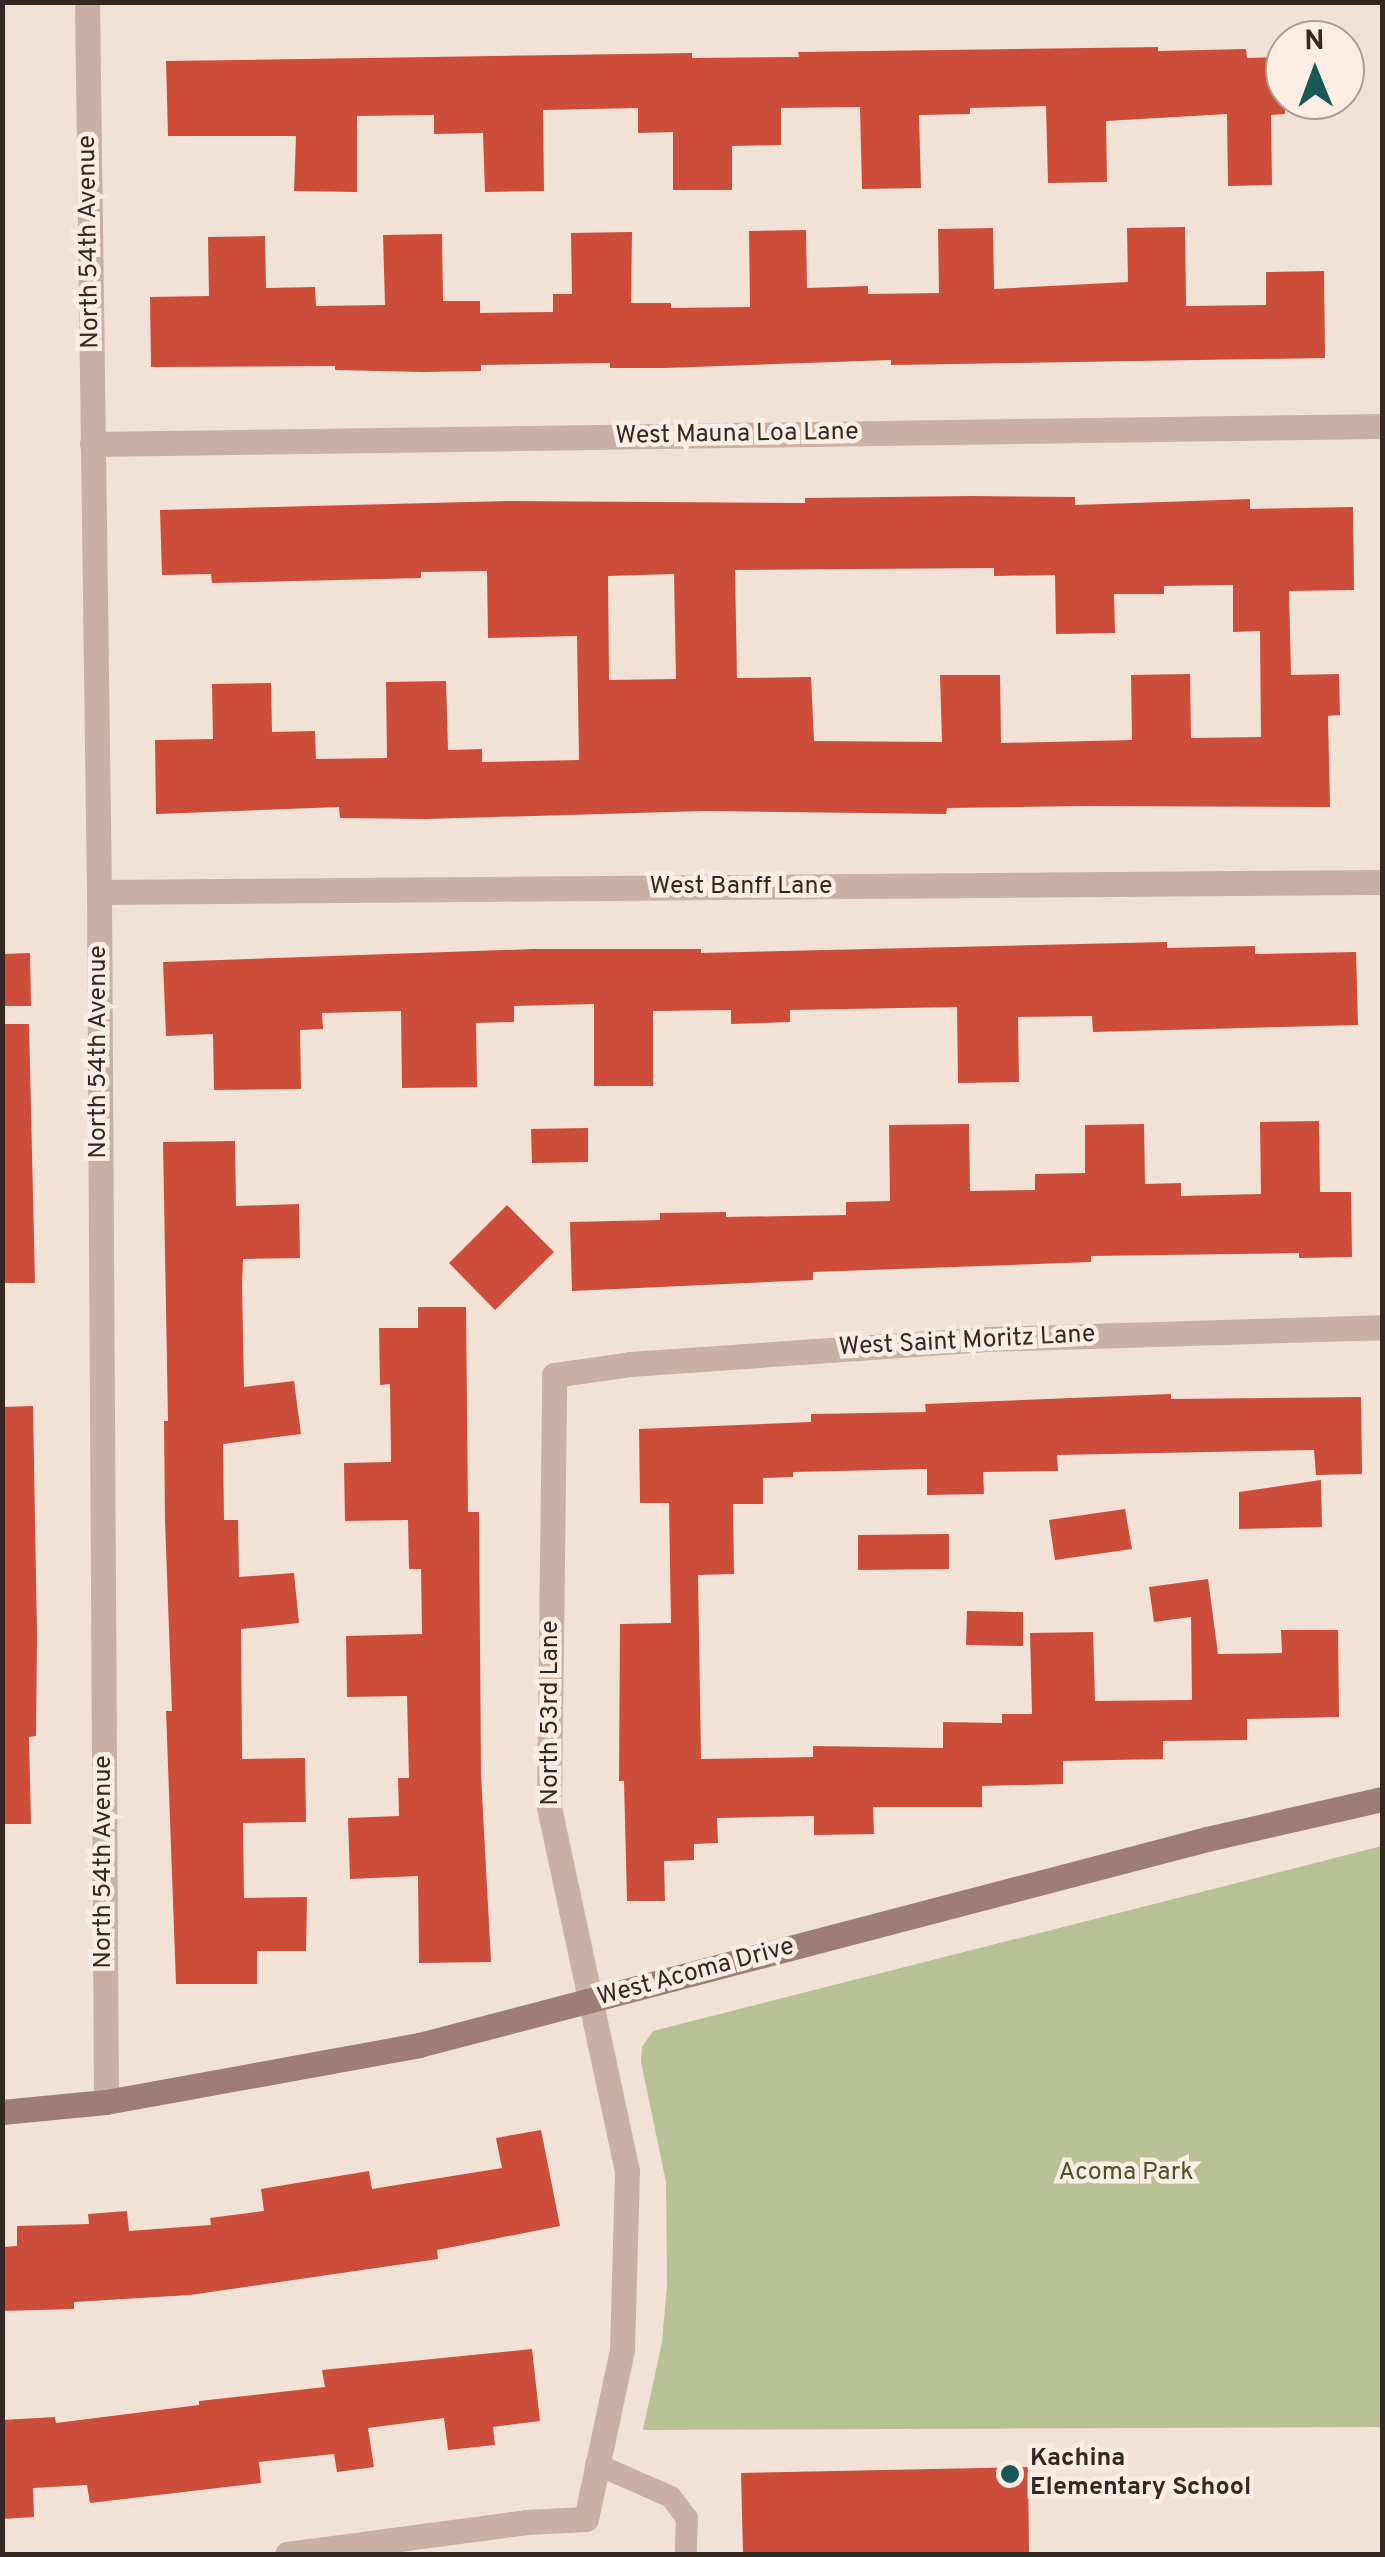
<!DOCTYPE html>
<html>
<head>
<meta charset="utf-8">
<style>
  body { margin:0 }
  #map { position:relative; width:1385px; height:2557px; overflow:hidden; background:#f2e2d6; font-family:Overpass,sans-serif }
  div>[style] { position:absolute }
  .green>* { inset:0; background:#b8c196 }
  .building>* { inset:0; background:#cc4d3a }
  .lane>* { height:22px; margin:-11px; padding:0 11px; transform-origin:11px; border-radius:11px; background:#cab0a2 }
  .street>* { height:25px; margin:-12.5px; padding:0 12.5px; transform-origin:12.5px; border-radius:12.5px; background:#cab0a2 }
  .secondary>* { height:25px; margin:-12.5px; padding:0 12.5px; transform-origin:12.5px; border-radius:12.5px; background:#9e7e74 }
  .dots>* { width:28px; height:28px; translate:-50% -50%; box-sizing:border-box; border:5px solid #faede3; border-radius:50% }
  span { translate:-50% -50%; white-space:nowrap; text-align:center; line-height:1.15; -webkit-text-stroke:9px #faede3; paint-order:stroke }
  .street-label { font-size:25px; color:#342825 }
  .park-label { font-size:25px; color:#495427 }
  .poi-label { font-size:25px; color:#342825; font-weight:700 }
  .left { translate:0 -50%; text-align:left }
  .frame { position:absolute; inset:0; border:5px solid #342825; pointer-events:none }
  .north { position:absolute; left:1265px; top:20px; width:100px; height:100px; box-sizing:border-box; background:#faede3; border:2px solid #ab9e97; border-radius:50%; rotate:359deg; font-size:28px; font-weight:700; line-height:40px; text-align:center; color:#342825 }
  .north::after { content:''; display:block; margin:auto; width:35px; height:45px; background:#195855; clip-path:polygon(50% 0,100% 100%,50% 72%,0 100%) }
</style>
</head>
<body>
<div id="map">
  <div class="green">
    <i style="clip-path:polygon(1382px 1846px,1382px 2427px,643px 2430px,662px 2342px,667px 2285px,666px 2182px,641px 2062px,642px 2047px,653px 2031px)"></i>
  </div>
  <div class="building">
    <i style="clip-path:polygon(1158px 47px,1158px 51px,1246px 49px,1247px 58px,1285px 57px,1285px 114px,1271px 115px,1272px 185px,1228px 186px,1227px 114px,1106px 121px,1107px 182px,1048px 183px,1046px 106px,970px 108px,970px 114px,919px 115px,921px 188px,862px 189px,860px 107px,781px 108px,781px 145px,732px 146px,732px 190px,673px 190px,673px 132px,638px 133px,638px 108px,543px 110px,544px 191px,485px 192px,483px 133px,434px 134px,434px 115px,357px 116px,357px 192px,294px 191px,296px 136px,168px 136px,166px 61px,692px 53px,692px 58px,799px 57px,798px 52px)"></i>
    <i style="clip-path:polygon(1185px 227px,1186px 306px,1266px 305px,1266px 272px,1324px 271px,1325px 358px,891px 365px,891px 360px,665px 368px,610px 368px,610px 363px,481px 365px,481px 371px,422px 372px,335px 370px,335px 366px,151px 367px,150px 297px,209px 296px,208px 237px,265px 236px,266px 288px,315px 287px,316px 306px,385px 305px,383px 235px,442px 234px,443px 301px,480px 301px,480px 313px,553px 312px,553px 294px,572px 294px,571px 233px,632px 232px,631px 303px,671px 303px,671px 308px,750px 307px,749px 231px,806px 230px,807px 288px,868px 286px,868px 294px,939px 293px,938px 229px,993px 228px,994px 289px,1128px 282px,1127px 228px)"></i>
    <i style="clip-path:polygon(evenodd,973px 496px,1075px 497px,1075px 505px,1250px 499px,1250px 509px,1353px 507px,1354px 590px,1289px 591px,1291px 675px,1339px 674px,1340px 715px,1328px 716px,1330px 807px,1083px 806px,947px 808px,946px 814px,705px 811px,426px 819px,340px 818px,339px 807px,156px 814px,155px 740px,213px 739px,212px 684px,271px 683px,272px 732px,315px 731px,316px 759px,387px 758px,386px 682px,446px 681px,448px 750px,482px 749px,482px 762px,579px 760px,577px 636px,488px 638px,487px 571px,421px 572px,421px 578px,212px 583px,211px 574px,162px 575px,160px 510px,508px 501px,805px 503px,805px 498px,973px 496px,994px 568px,994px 576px,1055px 575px,1056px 634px,1115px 633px,1114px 594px,1164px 594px,1164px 586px,1233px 585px,1233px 632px,1260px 631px,1261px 737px,1191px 738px,1190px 674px,1131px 675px,1132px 740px,1001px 743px,1000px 675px,940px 675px,942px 742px,814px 741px,811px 677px,737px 678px,735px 570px,994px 568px,973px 496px,674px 574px,676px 679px,609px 680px,608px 576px,674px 574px)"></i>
    <i style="clip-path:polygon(1167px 942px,1167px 948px,1255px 946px,1255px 954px,1356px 952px,1358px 1025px,1093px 1032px,1092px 1016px,1018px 1017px,1019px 1082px,958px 1083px,957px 1007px,790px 1010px,790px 1022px,731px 1024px,731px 1010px,653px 1011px,653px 1086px,594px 1086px,594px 1004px,514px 1006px,514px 1022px,476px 1023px,477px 1087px,402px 1088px,401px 1011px,322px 1013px,323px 1029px,300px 1030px,301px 1089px,214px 1090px,213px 1034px,166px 1036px,163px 962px,533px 949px,701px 949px,701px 953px)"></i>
    <i style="clip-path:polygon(30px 953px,31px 1006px,2px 1006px,2px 954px)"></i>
    <i style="clip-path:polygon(2px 1024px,29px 1024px,35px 1283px,2px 1283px)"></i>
    <i style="clip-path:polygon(1319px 1121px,1320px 1192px,1351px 1192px,1352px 1257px,1299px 1258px,1299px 1253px,1091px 1256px,1091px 1262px,813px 1272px,813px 1280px,572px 1291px,570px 1222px,660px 1220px,660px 1213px,726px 1212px,726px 1217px,846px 1215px,846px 1202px,890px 1201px,889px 1125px,969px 1124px,970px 1191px,1035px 1190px,1035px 1174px,1085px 1173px,1085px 1125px,1144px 1124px,1145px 1184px,1181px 1183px,1181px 1196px,1261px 1194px,1260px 1122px)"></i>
    <i style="clip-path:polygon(588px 1128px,588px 1162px,532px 1163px,531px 1129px)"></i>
    <i style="clip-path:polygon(235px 1141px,236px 1206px,299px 1204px,300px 1258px,243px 1259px,242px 1285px,244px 1387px,294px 1381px,301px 1434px,223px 1444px,224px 1520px,238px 1520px,239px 1577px,294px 1573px,299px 1623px,241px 1629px,242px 1759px,305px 1758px,306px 1822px,243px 1823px,244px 1898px,307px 1897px,306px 1951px,257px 1951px,257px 1984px,176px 1984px,166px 1711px,172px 1711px,165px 1521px,164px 1421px,168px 1421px,163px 1142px)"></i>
    <i style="clip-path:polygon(507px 1205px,554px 1252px,495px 1310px,449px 1263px)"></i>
    <i style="clip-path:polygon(418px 1307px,466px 1307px,468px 1512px,479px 1512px,481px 1775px,491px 1962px,419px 1963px,418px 1876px,350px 1879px,348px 1818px,399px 1816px,398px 1778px,409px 1778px,407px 1696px,347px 1697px,346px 1636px,422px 1634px,421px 1569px,409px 1569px,408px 1520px,345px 1521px,344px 1463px,391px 1462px,390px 1384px,380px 1385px,379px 1328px,418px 1328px)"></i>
    <i style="clip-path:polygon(1171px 1394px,1171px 1399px,1361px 1397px,1362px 1474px,1316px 1475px,1314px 1450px,1057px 1455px,1058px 1471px,983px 1472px,984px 1494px,927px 1495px,927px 1469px,793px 1472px,793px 1477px,763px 1478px,763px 1504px,733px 1504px,734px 1574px,698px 1575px,701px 1759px,813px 1757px,813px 1746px,943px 1748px,943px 1722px,1002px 1723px,1002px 1714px,1032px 1714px,1030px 1633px,1093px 1632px,1095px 1701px,1192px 1700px,1191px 1617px,1154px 1622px,1149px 1587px,1208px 1579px,1218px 1654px,1282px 1653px,1281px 1630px,1338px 1630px,1339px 1717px,1247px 1719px,1247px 1740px,1163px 1741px,1163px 1759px,1063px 1761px,1063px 1784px,982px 1786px,982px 1807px,873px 1807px,874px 1834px,814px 1835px,814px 1816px,717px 1818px,718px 1843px,694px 1844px,694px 1860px,664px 1861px,665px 1901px,627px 1901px,624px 1781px,619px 1781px,620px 1624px,671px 1623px,669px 1503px,640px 1503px,639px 1429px,811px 1422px,811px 1414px,926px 1412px,925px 1404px)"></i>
    <i style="clip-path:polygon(33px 1406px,37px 1634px,36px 1736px,29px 1737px,31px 1824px,2px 1824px,2px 1407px)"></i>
    <i style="clip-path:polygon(1321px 1480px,1322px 1527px,1239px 1529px,1239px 1492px)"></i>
    <i style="clip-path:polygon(1125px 1509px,1132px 1549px,1055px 1560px,1049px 1520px)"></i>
    <i style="clip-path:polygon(949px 1534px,949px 1569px,858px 1570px,858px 1535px)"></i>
    <i style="clip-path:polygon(967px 1611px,1023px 1612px,1023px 1646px,966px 1645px)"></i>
    <i style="clip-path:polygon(541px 2130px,560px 2226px,437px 2250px,438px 2259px,190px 2295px,74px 2302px,74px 2309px,2px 2311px,2px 2247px,17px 2246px,17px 2226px,89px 2224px,88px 2214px,127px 2211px,129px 2231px,211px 2225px,210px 2218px,264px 2211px,261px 2189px,369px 2171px,372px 2189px,502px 2168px,496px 2138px)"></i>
    <i style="clip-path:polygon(532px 2349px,540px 2421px,493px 2427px,495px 2445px,448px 2450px,444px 2418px,368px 2428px,374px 2467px,337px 2472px,334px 2454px,259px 2462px,261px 2483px,90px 2503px,87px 2485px,33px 2488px,34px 2517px,2px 2519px,2px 2420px,55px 2417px,56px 2423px,199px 2405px,199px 2401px,325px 2387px,322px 2370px)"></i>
    <i style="clip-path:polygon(1028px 2467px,1029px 2554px,743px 2554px,741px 2473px)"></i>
  </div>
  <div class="lane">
    <i style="left:596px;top:2464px;width:82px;rotate:23.7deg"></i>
    <i style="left:671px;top:2497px;width:26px;rotate:53deg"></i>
    <i style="left:687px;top:2518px;width:36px;rotate:92deg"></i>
  </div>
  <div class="street">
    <i style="left:87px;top:2px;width:890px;rotate:89.23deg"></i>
    <i style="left:99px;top:892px;width:1210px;rotate:89.67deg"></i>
    <i style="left:92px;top:444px;width:1290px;rotate:-0.8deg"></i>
    <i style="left:99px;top:892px;width:1283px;rotate:-0.45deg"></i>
    <i style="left:287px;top:2554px;width:241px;rotate:-7.6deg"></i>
    <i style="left:526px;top:2522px;width:60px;rotate:-2.9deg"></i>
    <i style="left:586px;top:2519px;width:173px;rotate:-78deg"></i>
    <i style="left:622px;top:2350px;width:179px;rotate:-88.4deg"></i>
    <i style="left:627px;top:2171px;width:373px;rotate:-102.1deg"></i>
    <i style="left:549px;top:1806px;width:431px;rotate:-89.3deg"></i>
    <i style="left:554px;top:1375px;width:77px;rotate:-8.2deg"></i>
    <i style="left:630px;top:1364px;width:358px;rotate:-4deg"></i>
    <i style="left:987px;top:1339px;width:395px;rotate:-1.7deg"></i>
  </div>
  <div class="secondary">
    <i style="left:2px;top:2112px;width:104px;rotate:-5.5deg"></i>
    <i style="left:106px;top:2102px;width:318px;rotate:-10.3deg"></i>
    <i style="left:419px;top:2045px;width:814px;rotate:-14.65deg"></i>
    <i style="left:1207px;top:1839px;width:180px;rotate:-12.9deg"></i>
  </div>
  <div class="dots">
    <i style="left:1010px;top:2474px;background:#195855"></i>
  </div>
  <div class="street-label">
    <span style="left:90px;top:242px;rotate:-91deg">North 54th Avenue</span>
    <span style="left:737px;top:435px;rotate:-1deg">West Mauna Loa Lane</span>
    <span style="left:741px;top:887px">West Banff Lane</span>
    <span style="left:99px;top:1052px;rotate:-90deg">North 54th Avenue</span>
    <span style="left:967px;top:1342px;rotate:-3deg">West Saint Moritz Lane</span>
    <span style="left:551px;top:1713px;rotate:-90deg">North 53rd Lane</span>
    <span style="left:104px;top:1862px;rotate:-90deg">North 54th Avenue</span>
    <span style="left:696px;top:1973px;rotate:-15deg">West Acoma Drive</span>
  </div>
  <div class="park-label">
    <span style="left:1126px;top:2173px">Acoma Park</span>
  </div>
  <div class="poi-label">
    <span class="left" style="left:1030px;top:2474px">Kachina<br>Elementary School</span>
  </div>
  <div class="frame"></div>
  <div class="north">N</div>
</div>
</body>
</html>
